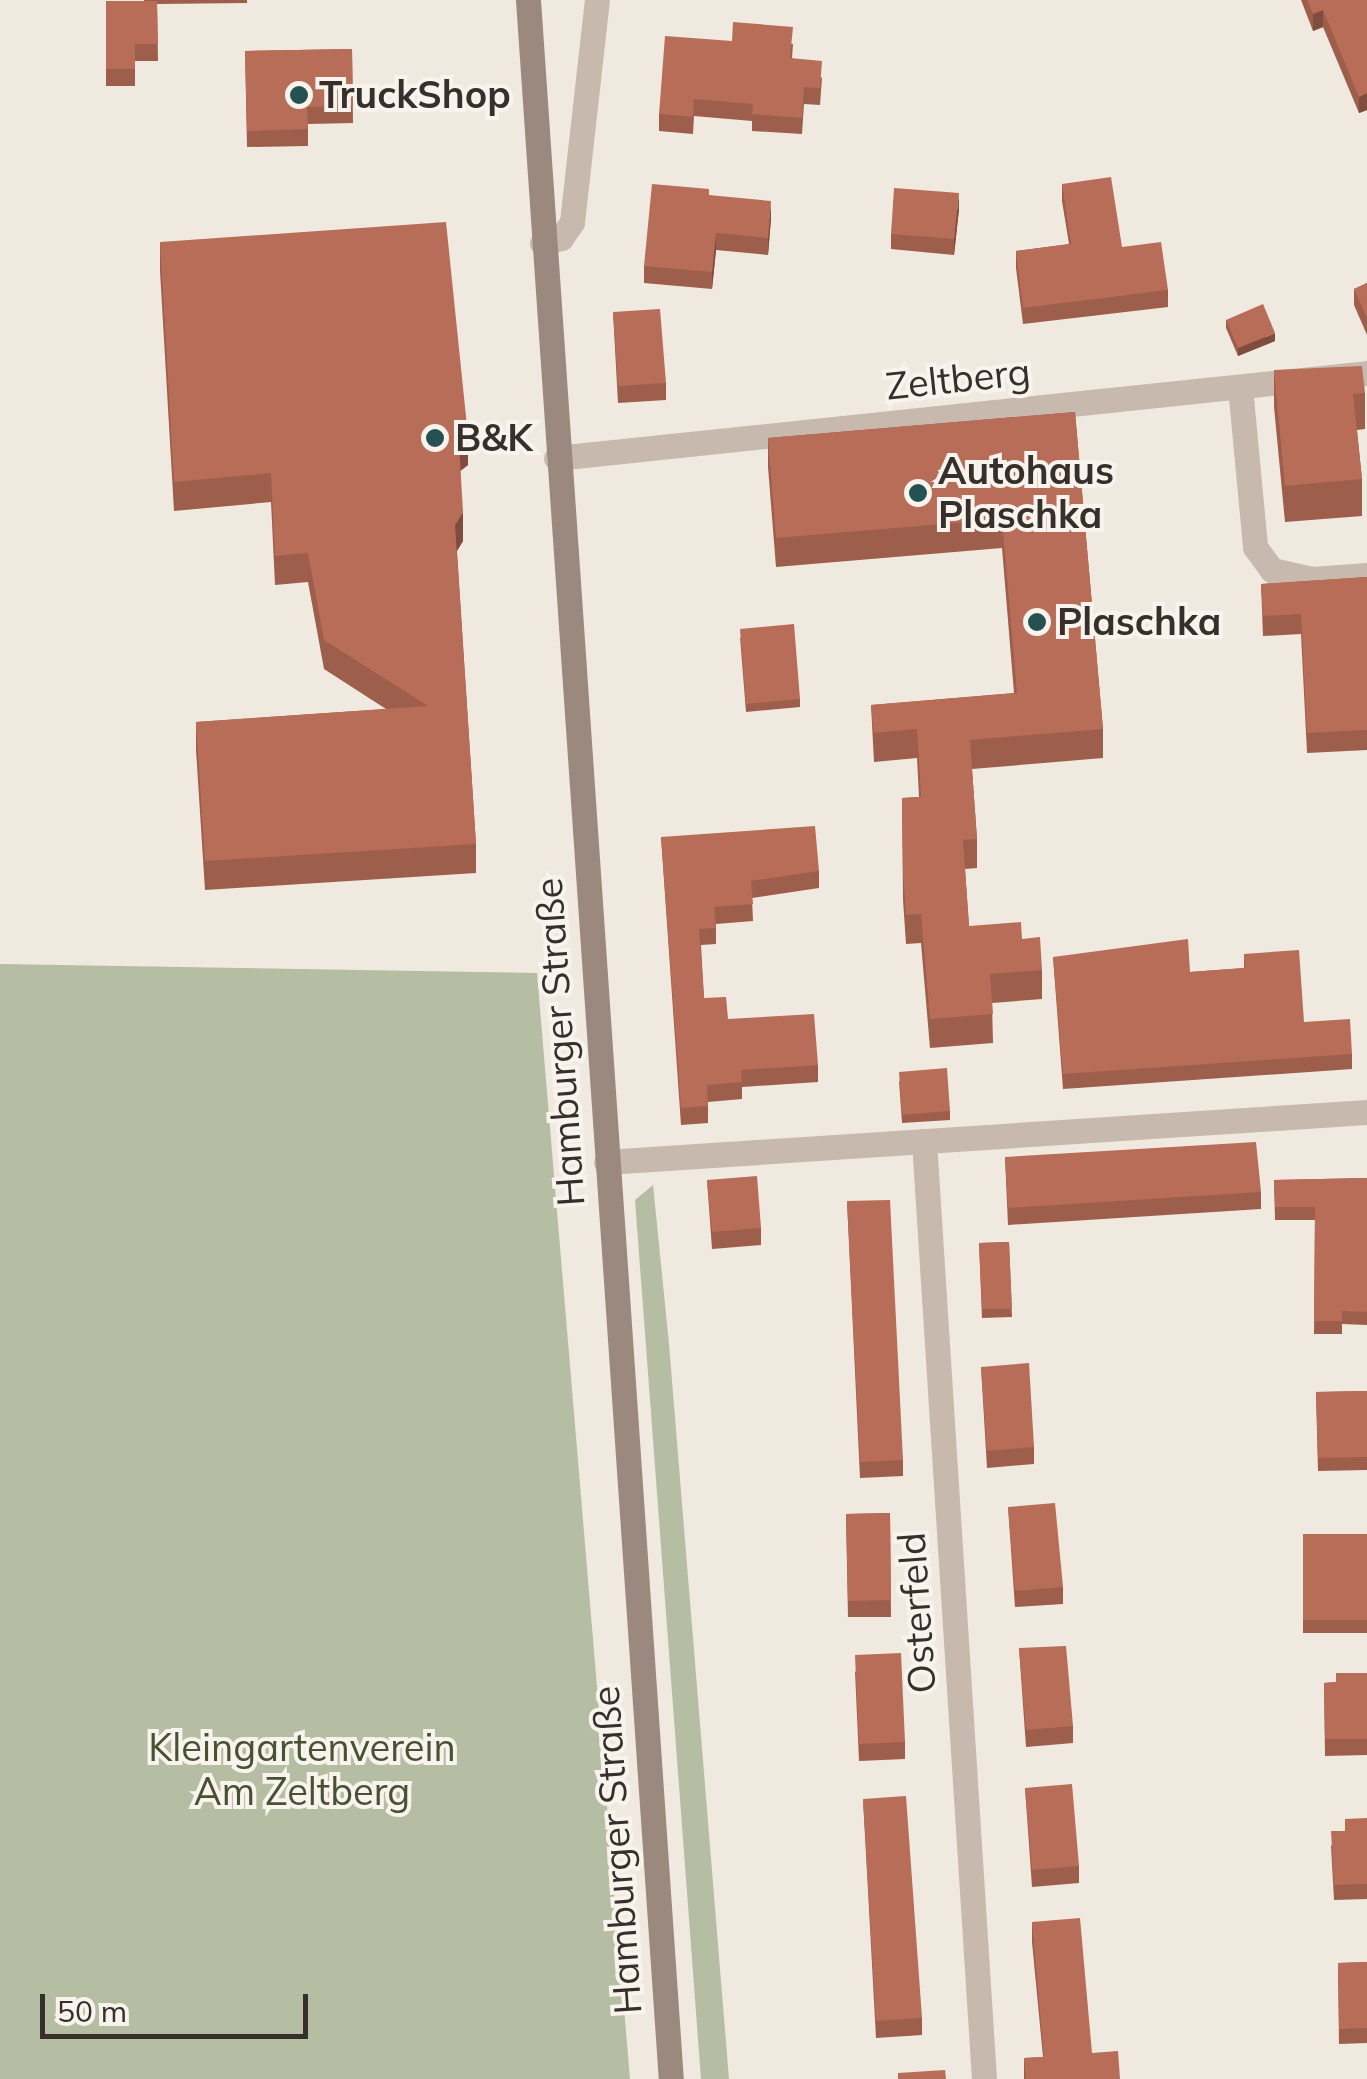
<!DOCTYPE html>
<html>
<head>
<meta charset="utf-8">
<style>
  body { margin:0 }
  #map { position:relative; width:1367px; height:2079px; overflow:hidden; background:#f0e9e0; font-family:Mulish,sans-serif }
  div>[style] { position:absolute }
  .green>* { inset:0; background:#b5bea2 }
  .street>* { height:25px; margin:-12.5px; padding:0 12.5px; transform-origin:12.5px; border-radius:12.5px; background:#c7b9ad }
  .secondary>* { height:25px; margin:-12.5px; padding:0 12.5px; transform-origin:12.5px; border-radius:12.5px; background:#9b897f }
  .wall>* { inset:0; background:#9d5e4b }
  .shaded-wall>* { inset:0; background:#804c3d }
  .building>* { inset:0; background:#b76d57 }
  .dots>* { width:28px; height:28px; translate:-50% -50%; box-sizing:border-box; border:5px solid #f8f3ec; border-radius:50% }
  span { translate:-50% -50%; white-space:nowrap; text-align:center; line-height:1.15; -webkit-text-stroke:8px #f8f3ec; paint-order:stroke }
  .poi-label { font-size:38px; color:#372f2b; font-weight:700 }
  .left { translate:0 -50%; text-align:left }
  .street-label { font-size:38px; color:#372f2b }
  .park-label { font-size:38px; color:#465232 }
  .scale { position:absolute; left:40px; top:1994px; width:268px; height:45px; box-sizing:border-box; border:5px solid #372f2b; border-top:0; padding-left:12px; font-size:30px; line-height:35px; white-space:nowrap; color:#372f2b; -webkit-text-stroke:8px #f8f3ec; paint-order:stroke }
</style>
</head>
<body>
<div id="map">
  <div class="green">
    <i style="clip-path:polygon(0 964px,537px 973px,630px 2079px,0 2079px)"></i>
    <i style="clip-path:polygon(653px 1185px,669px 1344px,729px 2079px,701px 2079px,635px 1200px)"></i>
  </div>
  <div class="street">
    <i style="left:542px;top:243px;width:20px;rotate:-15deg"></i>
    <i style="left:561px;top:238px;width:19px;rotate:-55deg"></i>
    <i style="left:572px;top:222px;width:223px;rotate:-83.6deg"></i>
    <i style="left:1240px;top:387px;width:161px;rotate:84.6deg"></i>
    <i style="left:1255px;top:547px;width:29px;rotate:54deg"></i>
    <i style="left:1272px;top:570px;width:41px;rotate:12.7deg"></i>
    <i style="left:1312px;top:579px;width:55px;rotate:-4.2deg"></i>
    <i style="left:556px;top:458px;width:815px;rotate:-5.98deg"></i>
    <i style="left:924px;top:1141px;width:940px;rotate:86.34deg"></i>
    <i style="left:606px;top:1162px;width:763px;rotate:-3.76deg"></i>
  </div>
  <div class="secondary">
    <i style="left:528px;top:0;width:2084px;rotate:86.07deg"></i>
  </div>
  <div class="wall">
    <i style="clip-path:polygon(144px 0,247px 0,247px 3px,157px 4px,158px 61px,135px 61px,135px 86px,106px 86px,106px 1px,144px 1px)"></i>
    <i style="clip-path:polygon(1301px 0,1367px 0,1367px 110px,1359px 113px,1323px 27px,1313px 31px)"></i>
    <i style="clip-path:polygon(732px 41px,793px 44px,792px 58px,822px 78px,820px 105px,804px 104px,802px 134px,752px 131px,752px 121px,694px 116px,693px 134px,659px 131px,659px 114px)"></i>
    <i style="clip-path:polygon(352px 49px,353px 123px,308px 124px,308px 146px,247px 147px,245px 51px)"></i>
    <i style="clip-path:polygon(1062px 184px,1122px 247px,1168px 290px,1168px 307px,1023px 324px,1016px 268px,1016px 251px,1069px 244px,1062px 201px)"></i>
    <i style="clip-path:polygon(709px 195px,771px 218px,768px 255px,716px 250px,712px 289px,644px 283px,644px 266px)"></i>
    <i style="clip-path:polygon(959px 209px,954px 255px,891px 249px,891px 234px)"></i>
    <i style="clip-path:polygon(160px 242px,468px 465px,460px 471px,463px 541px,457px 551px,476px 844px,476px 873px,205px 890px,196px 750px,196px 722px,386px 709px,324px 669px,308px 582px,275px 585px,271px 502px,174px 511px,160px 271px)"></i>
    <i style="clip-path:polygon(1367px 283px,1367px 335px,1354px 305px,1354px 289px)"></i>
    <i style="clip-path:polygon(613px 312px,666px 383px,666px 400px,618px 403px)"></i>
    <i style="clip-path:polygon(1226px 320px,1275px 341px,1238px 356px,1226px 328px)"></i>
    <i style="clip-path:polygon(1274px 370px,1365px 393px,1365px 429px,1357px 430px,1362px 479px,1362px 516px,1285px 522px,1274px 407px)"></i>
    <i style="clip-path:polygon(1075px 412px,1103px 729px,1103px 758px,972px 769px,977px 839px,977px 868px,965px 869px,969px 926px,1022px 939px,1042px 970px,1042px 999px,992px 1003px,993px 1043px,930px 1048px,921px 943px,906px 944px,903px 900px,902px 798px,919px 797px,917px 758px,874px 762px,871px 705px,1014px 693px,1002px 548px,776px 567px,768px 467px,768px 438px)"></i>
    <i style="clip-path:polygon(1367px 577px,1367px 750px,1307px 753px,1301px 634px,1263px 636px,1261px 584px)"></i>
    <i style="clip-path:polygon(740px 637px,800px 699px,800px 707px,746px 712px)"></i>
    <i style="clip-path:polygon(661px 837px,819px 871px,819px 888px,752px 898px,753px 921px,716px 924px,716px 944px,701px 945px,704px 998px,728px 1019px,818px 1065px,818px 1082px,742px 1087px,742px 1099px,708px 1102px,708px 1123px,681px 1125px)"></i>
    <i style="clip-path:polygon(1244px 954px,1304px 1022px,1352px 1054px,1352px 1069px,1063px 1089px,1053px 957px,1190px 972px,1244px 968px)"></i>
    <i style="clip-path:polygon(899px 1081px,950px 1111px,950px 1120px,902px 1123px)"></i>
    <i style="clip-path:polygon(1005px 1157px,1261px 1192px,1261px 1209px,1008px 1225px)"></i>
    <i style="clip-path:polygon(1367px 1178px,1367px 1325px,1342px 1324px,1342px 1334px,1314px 1334px,1315px 1220px,1275px 1220px,1274px 1180px)"></i>
    <i style="clip-path:polygon(707px 1180px,761px 1228px,761px 1245px,712px 1249px)"></i>
    <i style="clip-path:polygon(847px 1201px,903px 1460px,903px 1476px,860px 1478px)"></i>
    <i style="clip-path:polygon(1009px 1242px,1012px 1317px,982px 1318px,979px 1243px)"></i>
    <i style="clip-path:polygon(981px 1367px,1034px 1447px,1034px 1464px,987px 1468px)"></i>
    <i style="clip-path:polygon(1367px 1391px,1367px 1470px,1318px 1471px,1316px 1392px)"></i>
    <i style="clip-path:polygon(1008px 1507px,1063px 1587px,1063px 1604px,1015px 1607px)"></i>
    <i style="clip-path:polygon(890px 1513px,891px 1617px,848px 1617px,846px 1514px)"></i>
    <i style="clip-path:polygon(1303px 1534px,1367px 1534px,1367px 1633px,1303px 1633px)"></i>
    <i style="clip-path:polygon(1019px 1648px,1073px 1726px,1073px 1743px,1026px 1747px)"></i>
    <i style="clip-path:polygon(855px 1671px,905px 1742px,905px 1759px,859px 1761px)"></i>
    <i style="clip-path:polygon(1367px 1673px,1367px 1755px,1325px 1756px,1324px 1683px,1336px 1682px)"></i>
    <i style="clip-path:polygon(1025px 1788px,1079px 1866px,1079px 1883px,1032px 1887px)"></i>
    <i style="clip-path:polygon(863px 1799px,922px 2018px,922px 2035px,876px 2038px)"></i>
    <i style="clip-path:polygon(1367px 1818px,1367px 1899px,1334px 1900px,1331px 1846px,1345px 1831px)"></i>
    <i style="clip-path:polygon(1032px 1922px,1092px 2053px,1120px 2079px,1024px 2079px,1024px 2058px,1043px 2057px,1032px 1942px)"></i>
    <i style="clip-path:polygon(1367px 1962px,1367px 2043px,1339px 2044px,1338px 1963px)"></i>
  </div>
  <div class="shaded-wall">
    <i style="clip-path:polygon(1323px 10px,1323px 27px,1313px 31px,1313px 14px)"></i>
    <i style="clip-path:polygon(1367px 93px,1367px 110px,1359px 113px,1359px 97px)"></i>
    <i style="clip-path:polygon(959px 193px,959px 209px,954px 255px,954px 239px)"></i>
    <i style="clip-path:polygon(771px 201px,771px 218px,768px 255px,768px 238px)"></i>
    <i style="clip-path:polygon(716px 233px,716px 250px,712px 289px,712px 272px)"></i>
    <i style="clip-path:polygon(1275px 333px,1275px 341px,1238px 356px,1238px 348px)"></i>
    <i style="clip-path:polygon(468px 436px,468px 465px,459px 472px,459px 443px)"></i>
    <i style="clip-path:polygon(463px 512px,463px 541px,455px 554px,455px 525px)"></i>
  </div>
  <div class="building">
    <i style="clip-path:polygon(1307px 0,1367px 0,1367px 93px,1359px 97px,1323px 10px,1313px 14px)"></i>
    <i style="clip-path:polygon(106px 1px,157px 1px,158px 44px,135px 44px,135px 69px,106px 69px)"></i>
    <i style="clip-path:polygon(733px 22px,793px 27px,790px 58px,822px 61px,820px 88px,804px 87px,802px 118px,752px 114px,753px 104px,694px 99px,693px 117px,659px 114px,665px 36px,732px 41px)"></i>
    <i style="clip-path:polygon(352px 49px,353px 106px,307px 107px,308px 129px,247px 131px,245px 51px)"></i>
    <i style="clip-path:polygon(1111px 177px,1122px 247px,1161px 242px,1168px 290px,1023px 308px,1016px 251px,1071px 244px,1062px 184px)"></i>
    <i style="clip-path:polygon(652px 184px,709px 189px,709px 195px,771px 201px,768px 238px,716px 233px,712px 272px,644px 266px)"></i>
    <i style="clip-path:polygon(894px 188px,959px 193px,954px 239px,891px 234px)"></i>
    <i style="clip-path:polygon(446px 222px,468px 436px,459px 443px,463px 512px,455px 525px,476px 844px,205px 861px,196px 722px,428px 706px,324px 640px,308px 553px,275px 556px,271px 473px,174px 482px,160px 242px)"></i>
    <i style="clip-path:polygon(1367px 283px,1367px 318px,1354px 289px)"></i>
    <i style="clip-path:polygon(1263px 304px,1275px 333px,1238px 348px,1226px 320px)"></i>
    <i style="clip-path:polygon(660px 309px,666px 383px,618px 386px,613px 312px)"></i>
    <i style="clip-path:polygon(1362px 366px,1365px 393px,1353px 394px,1362px 479px,1285px 486px,1274px 370px)"></i>
    <i style="clip-path:polygon(1075px 412px,1103px 729px,970px 740px,977px 839px,963px 840px,969px 926px,1021px 922px,1022px 939px,1040px 937px,1042px 970px,990px 974px,993px 1014px,930px 1019px,921px 914px,906px 915px,903px 871px,902px 798px,921px 797px,917px 729px,874px 733px,871px 705px,1017px 693px,1002px 519px,776px 538px,768px 438px)"></i>
    <i style="clip-path:polygon(1367px 577px,1367px 730px,1307px 733px,1301px 614px,1263px 616px,1261px 584px)"></i>
    <i style="clip-path:polygon(794px 624px,800px 699px,746px 704px,740px 629px)"></i>
    <i style="clip-path:polygon(815px 826px,819px 871px,751px 881px,753px 904px,714px 907px,716px 928px,699px 929px,704px 998px,726px 997px,728px 1019px,814px 1014px,818px 1065px,741px 1070px,742px 1082px,707px 1085px,708px 1106px,681px 1108px,661px 837px)"></i>
    <i style="clip-path:polygon(1188px 939px,1190px 972px,1245px 968px,1244px 954px,1299px 950px,1304px 1022px,1350px 1019px,1352px 1054px,1063px 1074px,1053px 957px)"></i>
    <i style="clip-path:polygon(947px 1068px,950px 1111px,902px 1115px,899px 1072px)"></i>
    <i style="clip-path:polygon(1256px 1142px,1261px 1192px,1008px 1208px,1005px 1157px)"></i>
    <i style="clip-path:polygon(757px 1176px,761px 1228px,712px 1232px,707px 1180px)"></i>
    <i style="clip-path:polygon(1367px 1178px,1367px 1312px,1342px 1311px,1342px 1321px,1314px 1321px,1315px 1207px,1275px 1207px,1274px 1180px)"></i>
    <i style="clip-path:polygon(890px 1200px,903px 1460px,860px 1462px,847px 1201px)"></i>
    <i style="clip-path:polygon(1009px 1242px,1012px 1309px,982px 1309px,979px 1243px)"></i>
    <i style="clip-path:polygon(1029px 1363px,1034px 1447px,987px 1451px,981px 1367px)"></i>
    <i style="clip-path:polygon(1367px 1391px,1367px 1457px,1318px 1458px,1316px 1392px)"></i>
    <i style="clip-path:polygon(1055px 1503px,1063px 1587px,1015px 1591px,1008px 1507px)"></i>
    <i style="clip-path:polygon(890px 1513px,891px 1600px,848px 1601px,846px 1514px)"></i>
    <i style="clip-path:polygon(1303px 1534px,1367px 1534px,1367px 1620px,1303px 1620px)"></i>
    <i style="clip-path:polygon(1066px 1646px,1073px 1726px,1026px 1730px,1019px 1648px)"></i>
    <i style="clip-path:polygon(901px 1653px,905px 1742px,859px 1744px,855px 1655px)"></i>
    <i style="clip-path:polygon(1336px 1673px,1367px 1673px,1367px 1739px,1325px 1739px,1324px 1683px,1336px 1682px)"></i>
    <i style="clip-path:polygon(1072px 1784px,1079px 1866px,1032px 1870px,1025px 1788px)"></i>
    <i style="clip-path:polygon(906px 1796px,922px 2018px,876px 2021px,863px 1799px)"></i>
    <i style="clip-path:polygon(1367px 1818px,1367px 1884px,1334px 1885px,1331px 1831px,1345px 1831px,1345px 1819px)"></i>
    <i style="clip-path:polygon(1080px 1918px,1092px 2053px,1118px 2051px,1120px 2079px,1026px 2079px,1024px 2058px,1044px 2057px,1032px 1922px)"></i>
    <i style="clip-path:polygon(1367px 1962px,1367px 2028px,1339px 2029px,1338px 1963px)"></i>
    <i style="clip-path:polygon(945px 2070px,946px 2079px,898px 2079px,898px 2073px)"></i>
  </div>
  <div class="dots">
    <i style="left:299px;top:95px;background:#255153"></i>
    <i style="left:435px;top:438px;background:#255153"></i>
    <i style="left:918px;top:493px;background:#255153"></i>
    <i style="left:1037px;top:622px;background:#255153"></i>
  </div>
  <div class="poi-label">
    <span class="left" style="left:319px;top:95px">TruckShop</span>
    <span class="left" style="left:455px;top:438px">B&amp;K</span>
    <span class="left" style="left:938px;top:493px">Autohaus<br>Plaschka</span>
    <span class="left" style="left:1057px;top:622px">Plaschka</span>
  </div>
  <div class="street-label">
    <span style="left:958px;top:379px;rotate:-6deg">Zeltberg</span>
    <span style="left:560px;top:1042px;rotate:-94deg">Hamburger Straße</span>
    <span style="left:917px;top:1613px;rotate:-94deg">Osterfeld</span>
    <span style="left:617px;top:1850px;rotate:-94deg">Hamburger Straße</span>
  </div>
  <div class="park-label">
    <span style="left:302px;top:1770px">Kleingartenverein<br>Am Zeltberg</span>
  </div>
  <div class="scale">50 m</div>
</div>
</body>
</html>
